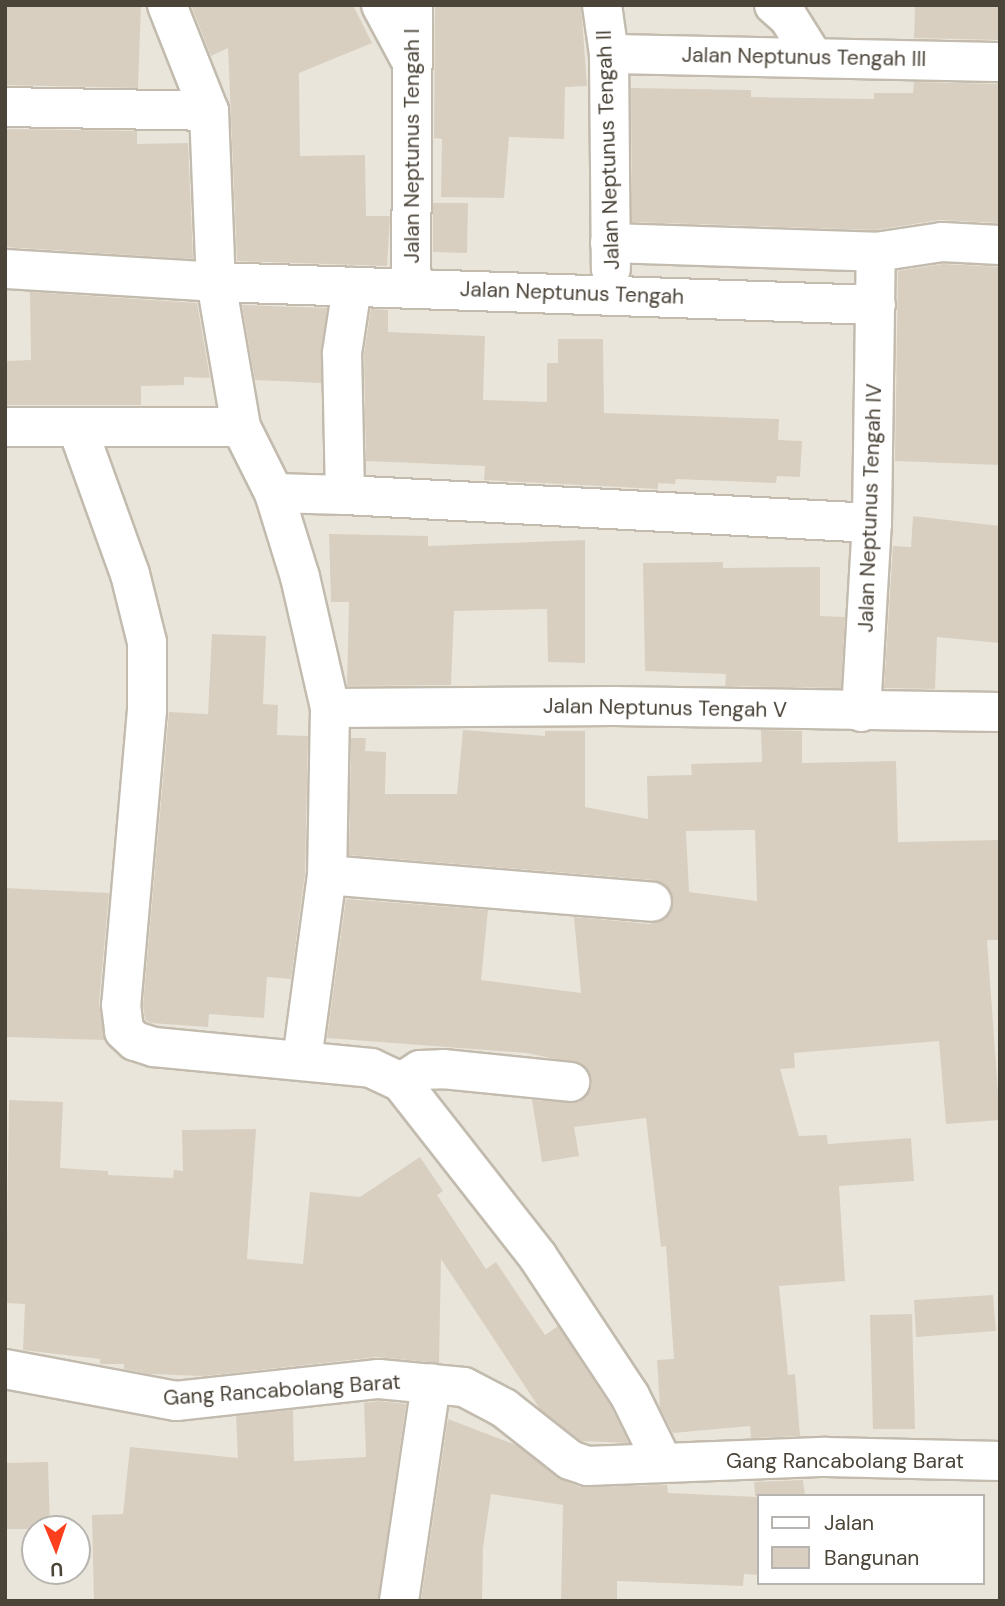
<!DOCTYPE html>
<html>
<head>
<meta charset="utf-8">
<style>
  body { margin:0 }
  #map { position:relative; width:1005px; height:1606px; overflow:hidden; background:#f6f3ec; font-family:"DM Sans",sans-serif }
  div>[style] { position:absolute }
  .residential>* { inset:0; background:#eae5da }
  .building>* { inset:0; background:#d8cfc1 }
  .roads { filter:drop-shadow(2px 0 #c2bbae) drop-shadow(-2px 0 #c2bbae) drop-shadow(0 2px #c2bbae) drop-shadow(0 -2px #c2bbae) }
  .minor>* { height:38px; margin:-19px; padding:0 19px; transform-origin:19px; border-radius:19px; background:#fff }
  span { translate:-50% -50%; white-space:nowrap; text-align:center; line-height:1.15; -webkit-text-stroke:7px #fff; paint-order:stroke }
  .street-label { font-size:21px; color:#4b4439 }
  .frame { position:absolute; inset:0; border:7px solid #4b4439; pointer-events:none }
  .legend { position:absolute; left:757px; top:1494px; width:228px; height:91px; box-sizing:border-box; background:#fff; border:2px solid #b7b4b0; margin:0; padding:9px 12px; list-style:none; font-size:21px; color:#4b4439 }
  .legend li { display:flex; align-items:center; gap:14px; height:35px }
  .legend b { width:35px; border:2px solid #b7b4b0 }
  .north { position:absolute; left:21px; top:1515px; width:70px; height:70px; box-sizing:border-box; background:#fff; border:2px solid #b7b4b0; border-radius:50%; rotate:178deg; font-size:19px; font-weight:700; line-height:28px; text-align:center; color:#4b4439 }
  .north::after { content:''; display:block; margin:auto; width:24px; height:32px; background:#fc3f1d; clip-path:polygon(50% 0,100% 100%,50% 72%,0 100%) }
</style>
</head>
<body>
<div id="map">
  <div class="residential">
    <i style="clip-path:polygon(evenodd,5px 5px,1000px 5px,1000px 1601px,5px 1601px,5px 5px,758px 1496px,982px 1496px,982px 1583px,758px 1583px,758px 1496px,5px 5px,35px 1529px,77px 1529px,77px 1571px,35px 1571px,35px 1529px)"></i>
  </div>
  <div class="building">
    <i style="clip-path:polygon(5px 5px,141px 5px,138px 88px,5px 85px)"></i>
    <i style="clip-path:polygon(191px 5px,353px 5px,372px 43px,299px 73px,300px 156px,365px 155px,366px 216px,390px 216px,387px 266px,237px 261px,228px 48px,211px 56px)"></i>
    <i style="clip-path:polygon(435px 5px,581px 5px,587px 86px,565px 87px,564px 139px,509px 137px,504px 198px,441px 197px,442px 139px,434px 138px)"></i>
    <i style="clip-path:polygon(915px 5px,1000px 5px,1000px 40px,914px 38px)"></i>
    <i style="clip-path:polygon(914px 82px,1000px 84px,1000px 223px,939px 220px,875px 230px,632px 222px,631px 88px,751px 90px,751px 97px,874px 99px,874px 93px,913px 93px)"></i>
    <i style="clip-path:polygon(5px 129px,137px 131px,137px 144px,188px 143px,193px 259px,5px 247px)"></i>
    <i style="clip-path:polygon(433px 203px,468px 203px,467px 253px,433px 252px)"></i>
    <i style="clip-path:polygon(943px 264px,1000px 267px,1000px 465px,895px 461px,898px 271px)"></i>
    <i style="clip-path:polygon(30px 292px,197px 303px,210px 378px,184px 377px,184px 385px,141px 386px,141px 405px,5px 405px,5px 361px,31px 360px)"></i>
    <i style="clip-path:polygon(242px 305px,327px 308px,321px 383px,255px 380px)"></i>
    <i style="clip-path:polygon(371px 309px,388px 310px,388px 332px,485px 336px,483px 400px,547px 402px,547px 363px,558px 363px,558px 339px,603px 339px,604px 413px,779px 419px,778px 440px,802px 441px,800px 477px,777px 476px,776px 483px,676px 479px,675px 484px,658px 483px,658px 489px,484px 480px,485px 466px,366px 461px,364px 354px)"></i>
    <i style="clip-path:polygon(913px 516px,1000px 526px,1000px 643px,937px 637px,935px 689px,884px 688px,893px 546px,911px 547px)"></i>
    <i style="clip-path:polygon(329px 534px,428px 536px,428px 546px,585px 540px,585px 663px,548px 662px,547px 609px,454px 611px,451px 685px,347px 686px,349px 602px,331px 602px)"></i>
    <i style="clip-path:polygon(723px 562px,723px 568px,820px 567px,820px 616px,845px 617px,841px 688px,725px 686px,726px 674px,645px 671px,643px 563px)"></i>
    <i style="clip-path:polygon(212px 634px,266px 636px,263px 704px,278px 705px,277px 735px,308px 736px,305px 873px,291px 979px,267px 977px,264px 1018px,209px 1014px,208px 1027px,151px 1023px,145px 1020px,143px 1005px,169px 712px,208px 714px)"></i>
    <i style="clip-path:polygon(evenodd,463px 730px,545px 736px,545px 731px,585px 731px,585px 807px,648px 819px,647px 776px,692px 775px,691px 764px,762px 762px,761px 730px,802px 731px,802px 763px,896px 761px,898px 842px,1000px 840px,1000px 940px,987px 940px,1000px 1120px,946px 1124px,939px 1041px,794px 1053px,795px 1068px,780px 1069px,799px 1136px,827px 1135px,828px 1144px,911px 1138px,914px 1181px,839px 1186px,845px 1281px,779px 1286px,788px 1375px,795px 1374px,800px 1436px,751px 1438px,750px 1426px,673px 1433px,660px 1408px,657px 1360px,674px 1359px,666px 1246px,661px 1247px,646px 1118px,574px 1127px,579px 1156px,542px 1162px,532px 1100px,580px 1102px,592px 1084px,583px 1065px,527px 1053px,327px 1038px,346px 899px,488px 910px,481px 980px,581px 993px,574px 917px,650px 924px,670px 914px,671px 892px,654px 880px,349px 855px,351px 738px,366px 738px,365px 751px,386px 752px,385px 794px,457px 794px,463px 730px,755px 830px,757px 901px,689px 892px,686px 831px,755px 830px)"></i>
    <i style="clip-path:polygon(5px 888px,109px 893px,99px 1003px,105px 1040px,5px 1037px)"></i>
    <i style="clip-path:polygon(9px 1100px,63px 1102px,60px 1168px,108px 1171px,108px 1175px,173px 1178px,174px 1170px,183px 1171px,182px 1130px,256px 1129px,247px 1259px,303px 1264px,310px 1192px,360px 1197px,420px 1157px,443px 1191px,437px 1195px,486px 1269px,496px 1262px,545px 1335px,558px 1326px,611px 1407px,629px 1443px,581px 1441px,540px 1409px,441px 1259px,439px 1363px,377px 1357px,204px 1376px,150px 1374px,124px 1369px,124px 1364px,100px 1364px,100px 1359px,23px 1350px,25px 1304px,6px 1303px)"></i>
    <i style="clip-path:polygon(993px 1295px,996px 1331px,916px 1337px,914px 1300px)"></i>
    <i style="clip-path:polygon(912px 1314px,915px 1429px,873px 1429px,870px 1315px)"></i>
    <i style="clip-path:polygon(379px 1401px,406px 1404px,378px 1601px,94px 1601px,92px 1515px,123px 1514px,130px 1447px,238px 1458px,236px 1416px,293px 1410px,294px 1461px,366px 1457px,364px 1403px)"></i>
    <i style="clip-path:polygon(448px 1419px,516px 1445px,557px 1477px,580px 1487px,667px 1485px,668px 1493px,758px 1497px,758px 1575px,744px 1574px,743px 1586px,617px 1581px,617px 1601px,561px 1601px,563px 1505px,491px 1494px,483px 1548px,482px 1601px,421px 1601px)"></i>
    <i style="clip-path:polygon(48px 1462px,50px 1529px,5px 1529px,5px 1463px)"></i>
    <i style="clip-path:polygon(803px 1480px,805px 1496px,755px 1496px,754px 1482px)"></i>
  </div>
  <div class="roads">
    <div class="minor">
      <i style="left:167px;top:5px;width:114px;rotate:68.4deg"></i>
      <i style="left:209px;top:111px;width:171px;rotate:87.7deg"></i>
      <i style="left:216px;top:282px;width:147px;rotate:80.2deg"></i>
      <i style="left:241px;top:427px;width:74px;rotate:63.4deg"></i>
      <i style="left:274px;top:493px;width:88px;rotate:72.8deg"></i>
      <i style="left:300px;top:577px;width:134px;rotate:77.1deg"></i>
      <i style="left:330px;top:708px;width:167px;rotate:91deg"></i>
      <i style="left:327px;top:875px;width:186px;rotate:97.7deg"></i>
      <i style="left:381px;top:5px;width:61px;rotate:61.8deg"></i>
      <i style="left:602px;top:5px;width:49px;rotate:81.9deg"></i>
      <i style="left:609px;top:54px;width:215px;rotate:89.5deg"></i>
      <i style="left:774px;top:5px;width:18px;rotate:41deg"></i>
      <i style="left:788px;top:17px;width:47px;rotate:58deg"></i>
      <i style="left:609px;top:54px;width:391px;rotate:1.2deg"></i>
      <i style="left:5px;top:107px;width:204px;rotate:1.1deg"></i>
      <i style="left:610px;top:243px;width:266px;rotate:1.9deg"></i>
      <i style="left:876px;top:252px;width:67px;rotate:-8.6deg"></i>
      <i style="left:942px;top:242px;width:58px;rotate:3deg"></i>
      <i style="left:5px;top:269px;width:211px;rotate:3.5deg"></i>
      <i style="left:216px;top:282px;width:660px;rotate:2deg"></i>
      <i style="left:411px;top:286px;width:281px;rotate:-89.6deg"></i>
      <i style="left:5px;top:427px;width:236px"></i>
      <i style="left:77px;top:427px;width:156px;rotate:70.2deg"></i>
      <i style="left:130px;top:574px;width:70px;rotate:76deg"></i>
      <i style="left:147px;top:642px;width:68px;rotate:90deg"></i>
      <i style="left:147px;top:710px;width:296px;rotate:95deg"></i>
      <i style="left:121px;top:1005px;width:26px;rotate:83deg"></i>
      <i style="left:124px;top:1031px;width:15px;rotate:42deg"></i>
      <i style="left:135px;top:1041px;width:20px;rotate:18deg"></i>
      <i style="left:154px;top:1047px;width:218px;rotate:5.5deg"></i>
      <i style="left:371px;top:1068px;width:33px;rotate:25deg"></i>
      <i style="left:401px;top:1082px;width:222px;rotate:51.9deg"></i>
      <i style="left:538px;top:1257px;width:167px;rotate:56.5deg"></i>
      <i style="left:630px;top:1396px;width:72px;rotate:63.8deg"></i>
      <i style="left:274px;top:493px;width:71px;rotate:1.6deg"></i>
      <i style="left:345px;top:495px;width:142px;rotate:-91.2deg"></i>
      <i style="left:342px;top:353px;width:67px;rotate:-81.4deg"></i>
      <i style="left:345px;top:495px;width:528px;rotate:3.04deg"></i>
      <i style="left:330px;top:708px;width:284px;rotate:-0.4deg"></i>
      <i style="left:614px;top:706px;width:386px;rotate:0.9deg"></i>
      <i style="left:861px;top:712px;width:189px;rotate:-86.7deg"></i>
      <i style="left:872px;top:523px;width:271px;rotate:-89.2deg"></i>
      <i style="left:327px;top:875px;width:326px;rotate:4.7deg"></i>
      <i style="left:401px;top:1082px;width:22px;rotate:-32deg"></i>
      <i style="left:420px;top:1070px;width:23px;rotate:-2deg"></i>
      <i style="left:443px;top:1069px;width:128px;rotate:5.8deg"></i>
      <i style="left:5px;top:1369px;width:174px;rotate:10.6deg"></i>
      <i style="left:176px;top:1401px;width:204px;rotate:-6.2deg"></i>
      <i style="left:379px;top:1379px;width:85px;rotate:5.4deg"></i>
      <i style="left:464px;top:1387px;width:45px;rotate:27.7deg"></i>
      <i style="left:504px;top:1408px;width:84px;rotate:38.2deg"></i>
      <i style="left:570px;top:1460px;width:18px;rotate:19deg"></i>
      <i style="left:587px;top:1466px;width:239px;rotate:-2.2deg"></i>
      <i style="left:826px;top:1457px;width:174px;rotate:1.3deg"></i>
      <i style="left:399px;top:1601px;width:220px;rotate:-81.6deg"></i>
    </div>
  </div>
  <div class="street-label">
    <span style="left:804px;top:57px;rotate:1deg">Jalan Neptunus Tengah III</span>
    <span style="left:412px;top:146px;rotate:-90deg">Jalan Neptunus Tengah I</span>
    <span style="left:608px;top:150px;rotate:-92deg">Jalan Neptunus Tengah II</span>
    <span style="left:572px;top:293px;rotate:2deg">Jalan Neptunus Tengah</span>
    <span style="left:870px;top:508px;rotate:-88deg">Jalan Neptunus Tengah IV</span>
    <span style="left:665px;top:708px;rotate:1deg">Jalan Neptunus Tengah V</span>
    <span style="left:282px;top:1390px;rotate:-4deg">Gang Rancabolang Barat</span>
    <span style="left:845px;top:1461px">Gang Rancabolang Barat</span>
  </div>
  <div class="frame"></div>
  <ul class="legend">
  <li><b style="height:9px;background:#fff"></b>Jalan</li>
  <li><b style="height:19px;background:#d8cfc1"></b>Bangunan</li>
  </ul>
  <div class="north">U</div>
</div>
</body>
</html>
